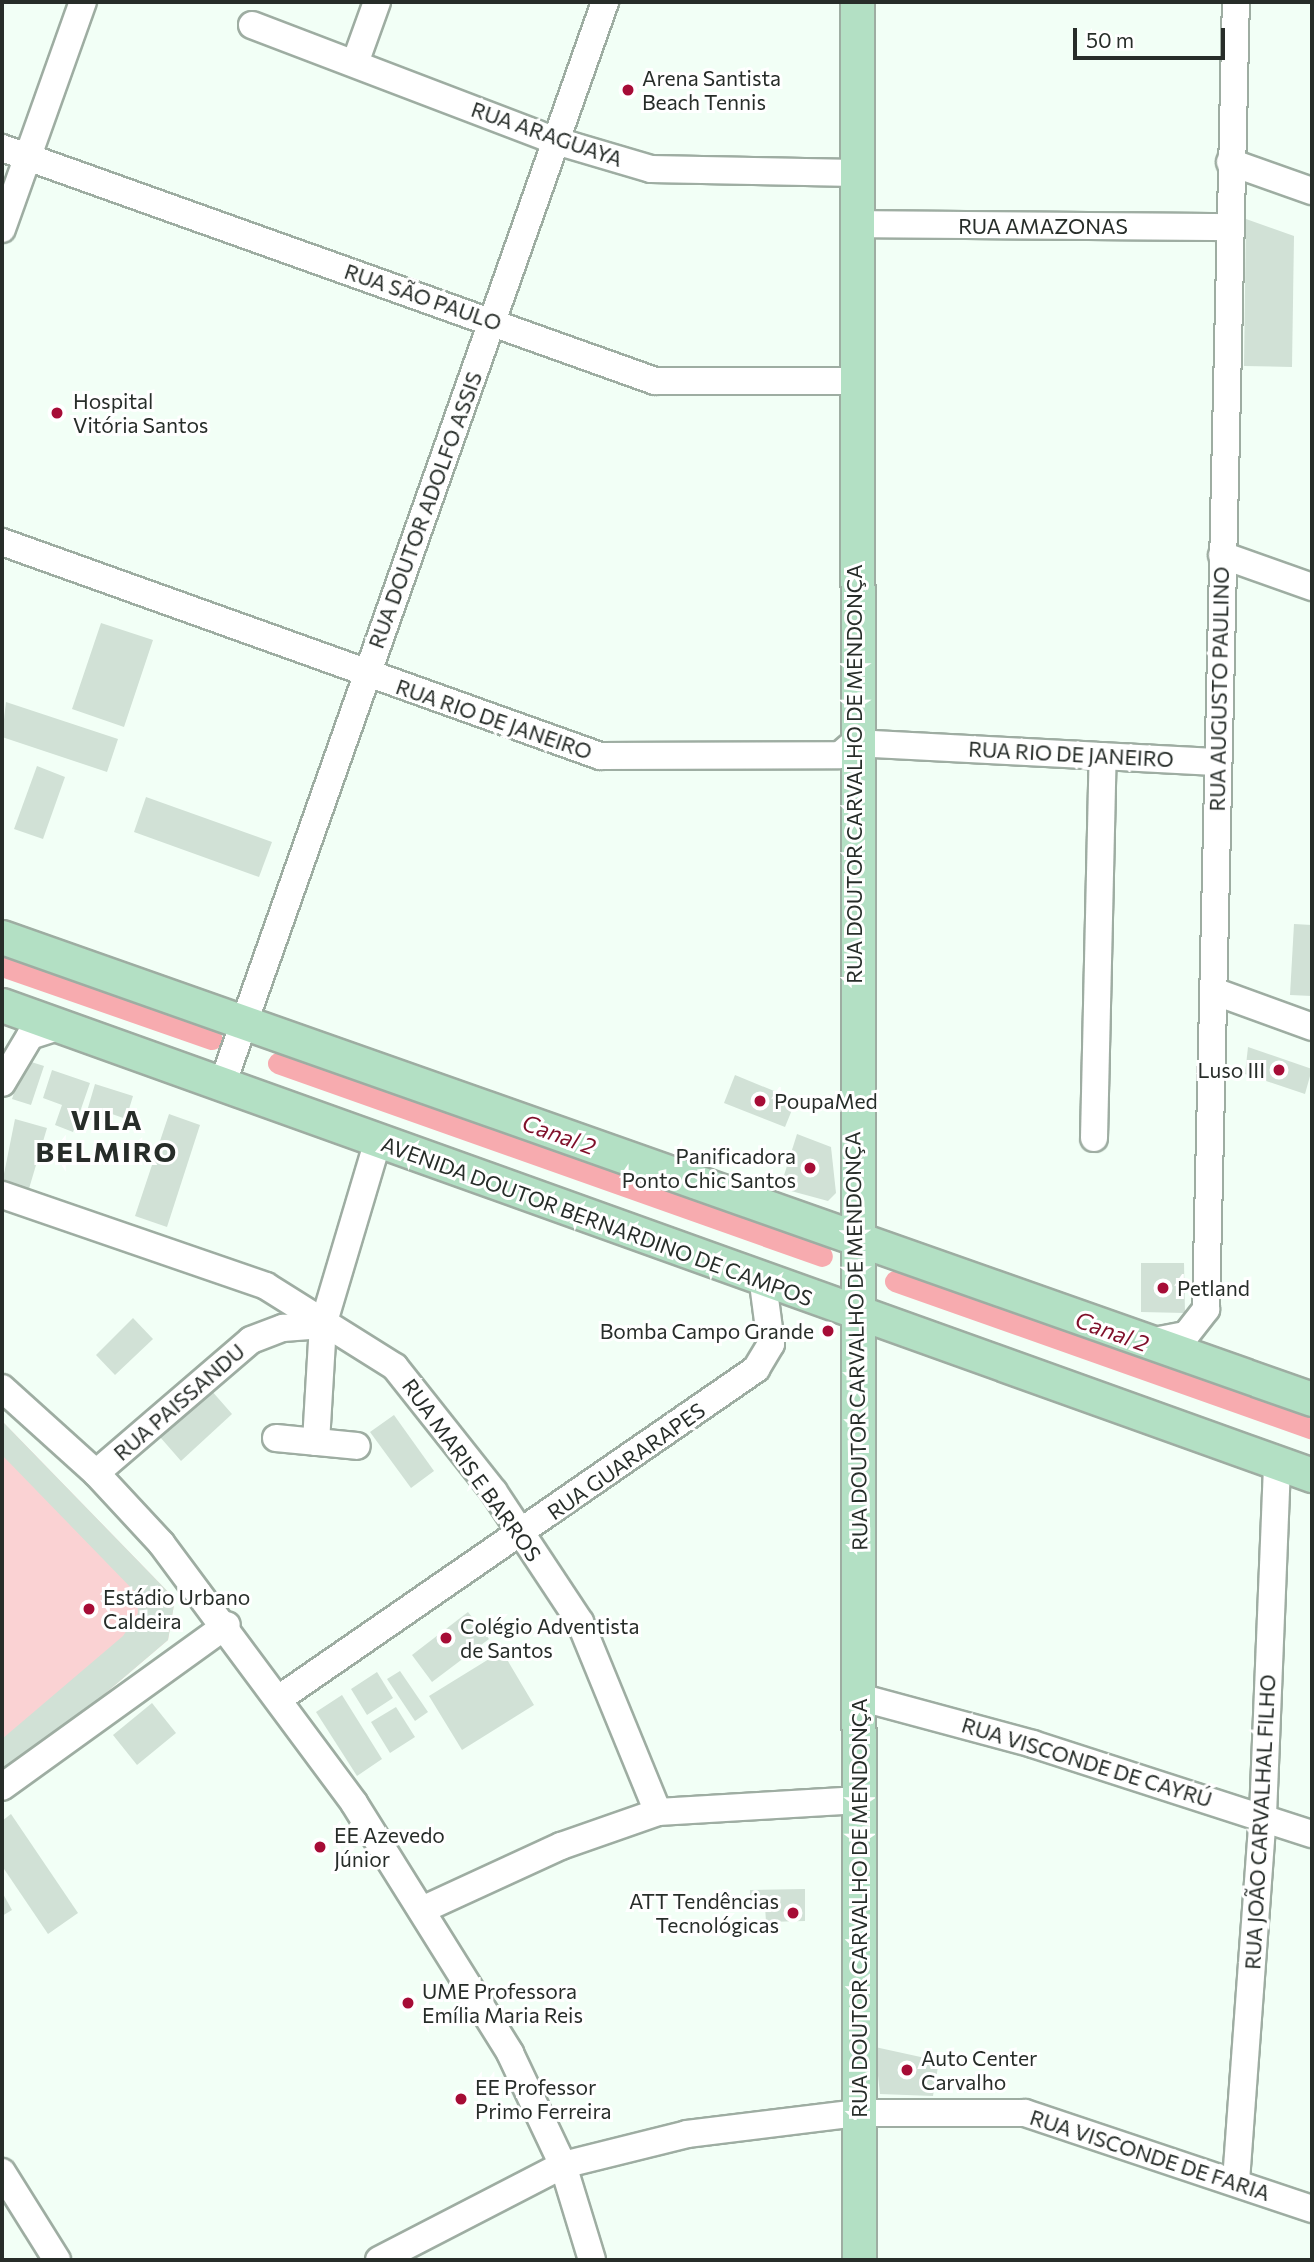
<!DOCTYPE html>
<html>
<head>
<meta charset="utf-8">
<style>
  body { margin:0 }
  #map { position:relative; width:1314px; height:2262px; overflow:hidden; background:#f2fff6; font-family:Commissioner,sans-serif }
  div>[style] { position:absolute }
  .green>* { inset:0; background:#fad2d3 }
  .canal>* { height:21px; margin:-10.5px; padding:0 10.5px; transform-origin:10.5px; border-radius:10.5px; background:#f7abaf }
  .building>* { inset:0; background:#d1e1d6 }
  .roads { filter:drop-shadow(2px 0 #9eada2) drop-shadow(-2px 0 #9eada2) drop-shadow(0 2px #9eada2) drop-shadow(0 -2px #9eada2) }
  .minor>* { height:26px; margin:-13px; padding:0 13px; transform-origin:13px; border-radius:13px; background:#fff }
  .major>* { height:33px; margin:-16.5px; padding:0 16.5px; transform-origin:16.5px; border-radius:16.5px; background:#b3e0c4 }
  .dots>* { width:19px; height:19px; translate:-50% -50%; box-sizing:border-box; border:4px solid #fff; border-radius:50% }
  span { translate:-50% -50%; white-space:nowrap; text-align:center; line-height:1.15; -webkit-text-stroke:6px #fff; paint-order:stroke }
  .poi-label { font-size:21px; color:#272d29 }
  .left { translate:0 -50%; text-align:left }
  .right { translate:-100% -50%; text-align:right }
  .street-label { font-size:21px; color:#272d29 }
  .water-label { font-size:23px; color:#7f0f29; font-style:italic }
  .district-label { font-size:28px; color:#272d29; font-weight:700; letter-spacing:2px }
  .frame { position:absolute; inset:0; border:4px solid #272d29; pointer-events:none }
  .scale { position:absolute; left:1073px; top:28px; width:152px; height:32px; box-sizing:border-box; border:4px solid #272d29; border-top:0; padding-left:9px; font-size:21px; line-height:24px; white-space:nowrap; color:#272d29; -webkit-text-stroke:5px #fff; paint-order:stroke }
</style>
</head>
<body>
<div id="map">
  <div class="green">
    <i style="clip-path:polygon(2px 1421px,175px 1599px,168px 1640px,2px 1781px)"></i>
  </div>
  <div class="canal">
    <i style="left:2px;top:966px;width:222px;rotate:19.2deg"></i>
    <i style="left:278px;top:1063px;width:577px;rotate:19.53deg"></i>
    <i style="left:895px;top:1281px;width:442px;rotate:19.5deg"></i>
  </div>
  <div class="building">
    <i style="clip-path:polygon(1246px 219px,1294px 236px,1292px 367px,1244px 366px)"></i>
    <i style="clip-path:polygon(101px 623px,153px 640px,124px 727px,72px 709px)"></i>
    <i style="clip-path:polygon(6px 702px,118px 739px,107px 772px,2px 737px)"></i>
    <i style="clip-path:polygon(37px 766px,65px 777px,43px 839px,14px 829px)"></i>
    <i style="clip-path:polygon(146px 797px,272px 842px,259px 877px,134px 832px)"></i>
    <i style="clip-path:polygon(1294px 924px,1312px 925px,1312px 996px,1290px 995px)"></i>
    <i style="clip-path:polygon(1248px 1047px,1312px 1069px,1305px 1094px,1245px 1074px)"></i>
    <i style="clip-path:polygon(25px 1060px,44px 1066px,31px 1105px,12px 1099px)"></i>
    <i style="clip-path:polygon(52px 1070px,90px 1083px,73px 1132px,55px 1125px,62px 1105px,43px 1098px)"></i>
    <i style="clip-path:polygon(735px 1075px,796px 1100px,785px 1127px,724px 1103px)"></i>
    <i style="clip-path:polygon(95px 1084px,133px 1096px,126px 1119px,112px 1114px,109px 1125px,85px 1118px)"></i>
    <i style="clip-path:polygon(169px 1114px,200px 1125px,167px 1227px,135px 1216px)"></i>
    <i style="clip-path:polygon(15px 1119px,47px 1128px,28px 1192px,2px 1184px)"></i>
    <i style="clip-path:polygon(797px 1134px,831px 1147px,836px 1193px,828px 1201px,780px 1188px)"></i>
    <i style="clip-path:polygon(1141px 1263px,1184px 1263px,1185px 1313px,1141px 1312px)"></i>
    <i style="clip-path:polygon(133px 1318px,153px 1339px,115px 1375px,96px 1355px)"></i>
    <i style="clip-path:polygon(211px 1390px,232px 1414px,181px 1461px,160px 1437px)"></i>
    <i style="clip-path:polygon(394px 1415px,434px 1471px,411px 1488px,370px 1432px)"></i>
    <i style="clip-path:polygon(2px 1421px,175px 1599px,168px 1640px,2px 1781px,2px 1739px,123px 1636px,138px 1613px,137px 1594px,2px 1455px)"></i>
    <i style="clip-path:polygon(468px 1612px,489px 1639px,432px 1682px,412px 1655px)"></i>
    <i style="clip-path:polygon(502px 1651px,534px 1705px,462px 1750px,429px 1696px)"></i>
    <i style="clip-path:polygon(400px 1671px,428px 1712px,415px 1721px,387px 1679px)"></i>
    <i style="clip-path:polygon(377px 1672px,393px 1698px,367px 1715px,351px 1689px)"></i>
    <i style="clip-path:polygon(342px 1695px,382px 1759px,357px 1776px,316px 1712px)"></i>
    <i style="clip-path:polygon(152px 1703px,176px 1733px,137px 1765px,113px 1735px)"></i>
    <i style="clip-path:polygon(396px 1707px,415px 1737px,390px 1753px,371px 1722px)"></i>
    <i style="clip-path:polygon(11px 1814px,78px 1913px,48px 1934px,2px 1866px,2px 1821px)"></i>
    <i style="clip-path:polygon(805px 1889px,805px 1921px,766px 1922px,765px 1906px,750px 1907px,750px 1890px)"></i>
    <i style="clip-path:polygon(2px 1892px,12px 1910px,2px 1916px)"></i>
    <i style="clip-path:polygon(875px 2047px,939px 2061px,933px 2096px,880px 2094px)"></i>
  </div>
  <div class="roads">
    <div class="minor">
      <i style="left:252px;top:25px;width:325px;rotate:20.9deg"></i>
      <i style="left:556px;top:141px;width:99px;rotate:16.4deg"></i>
      <i style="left:651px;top:169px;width:205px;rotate:1.1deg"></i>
      <i style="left:355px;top:63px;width:65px;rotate:-70.2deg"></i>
      <i style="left:2px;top:148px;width:693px;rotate:19.64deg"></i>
      <i style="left:655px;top:381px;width:200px"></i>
      <i style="left:1230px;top:162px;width:87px;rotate:19.5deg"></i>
      <i style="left:856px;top:224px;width:373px;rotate:0.5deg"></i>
      <i style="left:2px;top:229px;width:241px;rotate:-70.4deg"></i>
      <i style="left:2px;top:542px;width:635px;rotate:19.69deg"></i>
      <i style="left:600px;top:756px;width:240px;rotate:-0.2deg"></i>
      <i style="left:840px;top:755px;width:18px;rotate:-41deg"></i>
      <i style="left:854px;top:743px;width:362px;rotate:3deg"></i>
      <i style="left:1222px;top:555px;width:96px;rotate:19.6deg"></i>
      <i style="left:1216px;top:992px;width:102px;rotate:20deg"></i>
      <i style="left:2px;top:1083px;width:55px;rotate:-59.2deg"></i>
      <i style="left:30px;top:1036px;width:33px;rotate:-18deg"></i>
      <i style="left:222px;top:1085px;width:1149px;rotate:-70.52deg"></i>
      <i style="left:1094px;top:1138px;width:382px;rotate:-88.7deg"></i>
      <i style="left:2px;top:1195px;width:279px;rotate:19deg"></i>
      <i style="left:266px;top:1286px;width:152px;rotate:32.1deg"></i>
      <i style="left:395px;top:1367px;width:159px;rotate:51.6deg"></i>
      <i style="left:494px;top:1492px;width:156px;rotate:56.5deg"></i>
      <i style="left:580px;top:1622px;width:205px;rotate:67.7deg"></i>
      <i style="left:1154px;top:1341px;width:33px;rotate:-11deg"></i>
      <i style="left:1186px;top:1335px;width:33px;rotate:-52deg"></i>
      <i style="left:1206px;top:1309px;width:1307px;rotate:-88.69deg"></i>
      <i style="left:2px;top:1388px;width:127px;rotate:42.1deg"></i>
      <i style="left:96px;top:1473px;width:96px;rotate:47.1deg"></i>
      <i style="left:161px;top:1543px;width:324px;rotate:53.4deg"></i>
      <i style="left:354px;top:1803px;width:295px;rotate:58deg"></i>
      <i style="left:510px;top:2053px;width:124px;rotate:64.7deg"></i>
      <i style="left:563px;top:2165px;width:99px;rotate:73deg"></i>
      <i style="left:276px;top:1438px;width:81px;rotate:5.6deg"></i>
      <i style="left:316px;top:1442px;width:117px;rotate:-86.6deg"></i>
      <i style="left:96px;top:1473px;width:204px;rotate:-40.6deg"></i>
      <i style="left:251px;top:1340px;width:34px;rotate:-21deg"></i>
      <i style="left:283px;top:1328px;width:40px;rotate:-4.3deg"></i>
      <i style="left:323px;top:1325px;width:192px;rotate:-73.4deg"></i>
      <i style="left:859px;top:1697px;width:180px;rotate:15.1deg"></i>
      <i style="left:1033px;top:1744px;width:293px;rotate:17.9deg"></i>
      <i style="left:280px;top:1698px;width:579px;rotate:-34.65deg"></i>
      <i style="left:756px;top:1369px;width:29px;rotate:-59deg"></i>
      <i style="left:771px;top:1344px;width:62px;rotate:-97.5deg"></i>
      <i style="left:2px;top:1787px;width:277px;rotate:-35.8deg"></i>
      <i style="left:424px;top:1909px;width:151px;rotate:-24.7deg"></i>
      <i style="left:561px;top:1846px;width:103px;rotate:-19.3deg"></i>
      <i style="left:658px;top:1812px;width:202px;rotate:-3.4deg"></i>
      <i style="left:2px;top:2172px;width:104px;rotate:58deg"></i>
      <i style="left:1236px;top:2181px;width:367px;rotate:-85.8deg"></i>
      <i style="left:1263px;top:1815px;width:352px;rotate:-87.7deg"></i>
      <i style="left:379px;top:2260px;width:207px;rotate:-27.3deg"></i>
      <i style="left:563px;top:2165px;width:128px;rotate:-14deg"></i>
      <i style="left:687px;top:2134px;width:173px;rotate:-7deg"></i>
      <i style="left:859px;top:2113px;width:166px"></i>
      <i style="left:1025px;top:2113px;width:303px;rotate:18.5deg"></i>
    </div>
    <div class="major">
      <i style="left:857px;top:2px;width:2258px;rotate:89.95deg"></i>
      <i style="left:2px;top:937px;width:1389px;rotate:19.43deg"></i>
      <i style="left:2px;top:1005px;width:1392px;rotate:19.74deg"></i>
    </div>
  </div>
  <div class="dots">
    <i style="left:628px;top:90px;background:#a60c36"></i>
    <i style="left:57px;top:413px;background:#a60c36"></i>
    <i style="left:1279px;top:1070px;background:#a60c36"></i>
    <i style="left:760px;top:1101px;background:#a60c36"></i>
    <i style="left:810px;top:1168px;background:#a60c36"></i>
    <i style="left:1163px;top:1288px;background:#a60c36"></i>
    <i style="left:828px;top:1331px;background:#a60c36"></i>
    <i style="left:89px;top:1609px;background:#a60c36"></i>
    <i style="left:446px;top:1638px;background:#a60c36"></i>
    <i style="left:320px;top:1847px;background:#a60c36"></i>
    <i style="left:793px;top:1913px;background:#a60c36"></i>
    <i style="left:408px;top:2003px;background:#a60c36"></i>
    <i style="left:907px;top:2070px;background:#a60c36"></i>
    <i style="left:461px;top:2099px;background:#a60c36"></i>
  </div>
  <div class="poi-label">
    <span class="left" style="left:642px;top:90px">Arena Santista<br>Beach Tennis</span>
    <span class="left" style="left:73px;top:413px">Hospital<br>Vitória Santos</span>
    <span class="right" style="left:1265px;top:1070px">Luso III</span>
    <span class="left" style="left:774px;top:1101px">PoupaMed</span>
    <span class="right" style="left:796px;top:1168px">Panificadora<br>Ponto Chic Santos</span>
    <span class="left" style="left:1177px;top:1288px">Petland</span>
    <span class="right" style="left:814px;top:1331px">Bomba Campo Grande</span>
    <span class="left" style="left:103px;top:1609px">Estádio Urbano<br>Caldeira</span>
    <span class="left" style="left:460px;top:1638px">Colégio Adventista<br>de Santos</span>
    <span class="left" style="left:334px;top:1847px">EE Azevedo<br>Júnior</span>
    <span class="right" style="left:779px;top:1913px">ATT Tendências<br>Tecnológicas</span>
    <span class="left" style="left:422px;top:2003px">UME Professora<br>Emília Maria Reis</span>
    <span class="left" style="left:921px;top:2070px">Auto Center<br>Carvalho</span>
    <span class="left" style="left:475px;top:2099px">EE Professor<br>Primo Ferreira</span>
  </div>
  <div class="street-label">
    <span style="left:547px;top:134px;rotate:19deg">RUA ARAGUAYA</span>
    <span style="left:1043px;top:226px">RUA AMAZONAS</span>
    <span style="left:423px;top:297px;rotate:19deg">RUA SÃO PAULO</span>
    <span style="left:425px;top:510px;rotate:-70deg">RUA DOUTOR ADOLFO ASSIS</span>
    <span style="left:1219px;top:689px;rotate:-89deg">RUA AUGUSTO PAULINO</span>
    <span style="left:494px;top:719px;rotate:19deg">RUA RIO DE JANEIRO</span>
    <span style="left:1071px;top:754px;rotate:3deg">RUA RIO DE JANEIRO</span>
    <span style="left:854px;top:774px;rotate:-90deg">RUA DOUTOR CARVALHO DE MENDONÇA</span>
    <span style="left:597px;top:1221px;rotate:20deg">AVENIDA DOUTOR BERNARDINO DE CAMPOS</span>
    <span style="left:856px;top:1341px;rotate:-91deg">RUA DOUTOR CARVALHO DE MENDONÇA</span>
    <span style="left:179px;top:1402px;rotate:-41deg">RUA PAISSANDU</span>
    <span style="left:626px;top:1461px;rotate:-35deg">RUA GUARARAPES</span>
    <span style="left:472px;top:1470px;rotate:54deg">RUA MARIS E BARROS</span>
    <span style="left:1087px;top:1762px;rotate:17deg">RUA VISCONDE DE CAYRÚ</span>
    <span style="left:1260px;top:1822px;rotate:-87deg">RUA JOÃO CARVALHAL FILHO</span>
    <span style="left:859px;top:1908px;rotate:-90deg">RUA DOUTOR CARVALHO DE MENDONÇA</span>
    <span style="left:1150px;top:2155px;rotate:18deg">RUA VISCONDE DE FARIA</span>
  </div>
  <div class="water-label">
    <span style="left:559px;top:1134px;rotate:20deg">Canal 2</span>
    <span style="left:1112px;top:1331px;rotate:20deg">Canal 2</span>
  </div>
  <div class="district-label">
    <span style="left:107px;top:1135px">VILA<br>BELMIRO</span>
  </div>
  <div class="frame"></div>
  <div class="scale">50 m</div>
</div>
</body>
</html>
